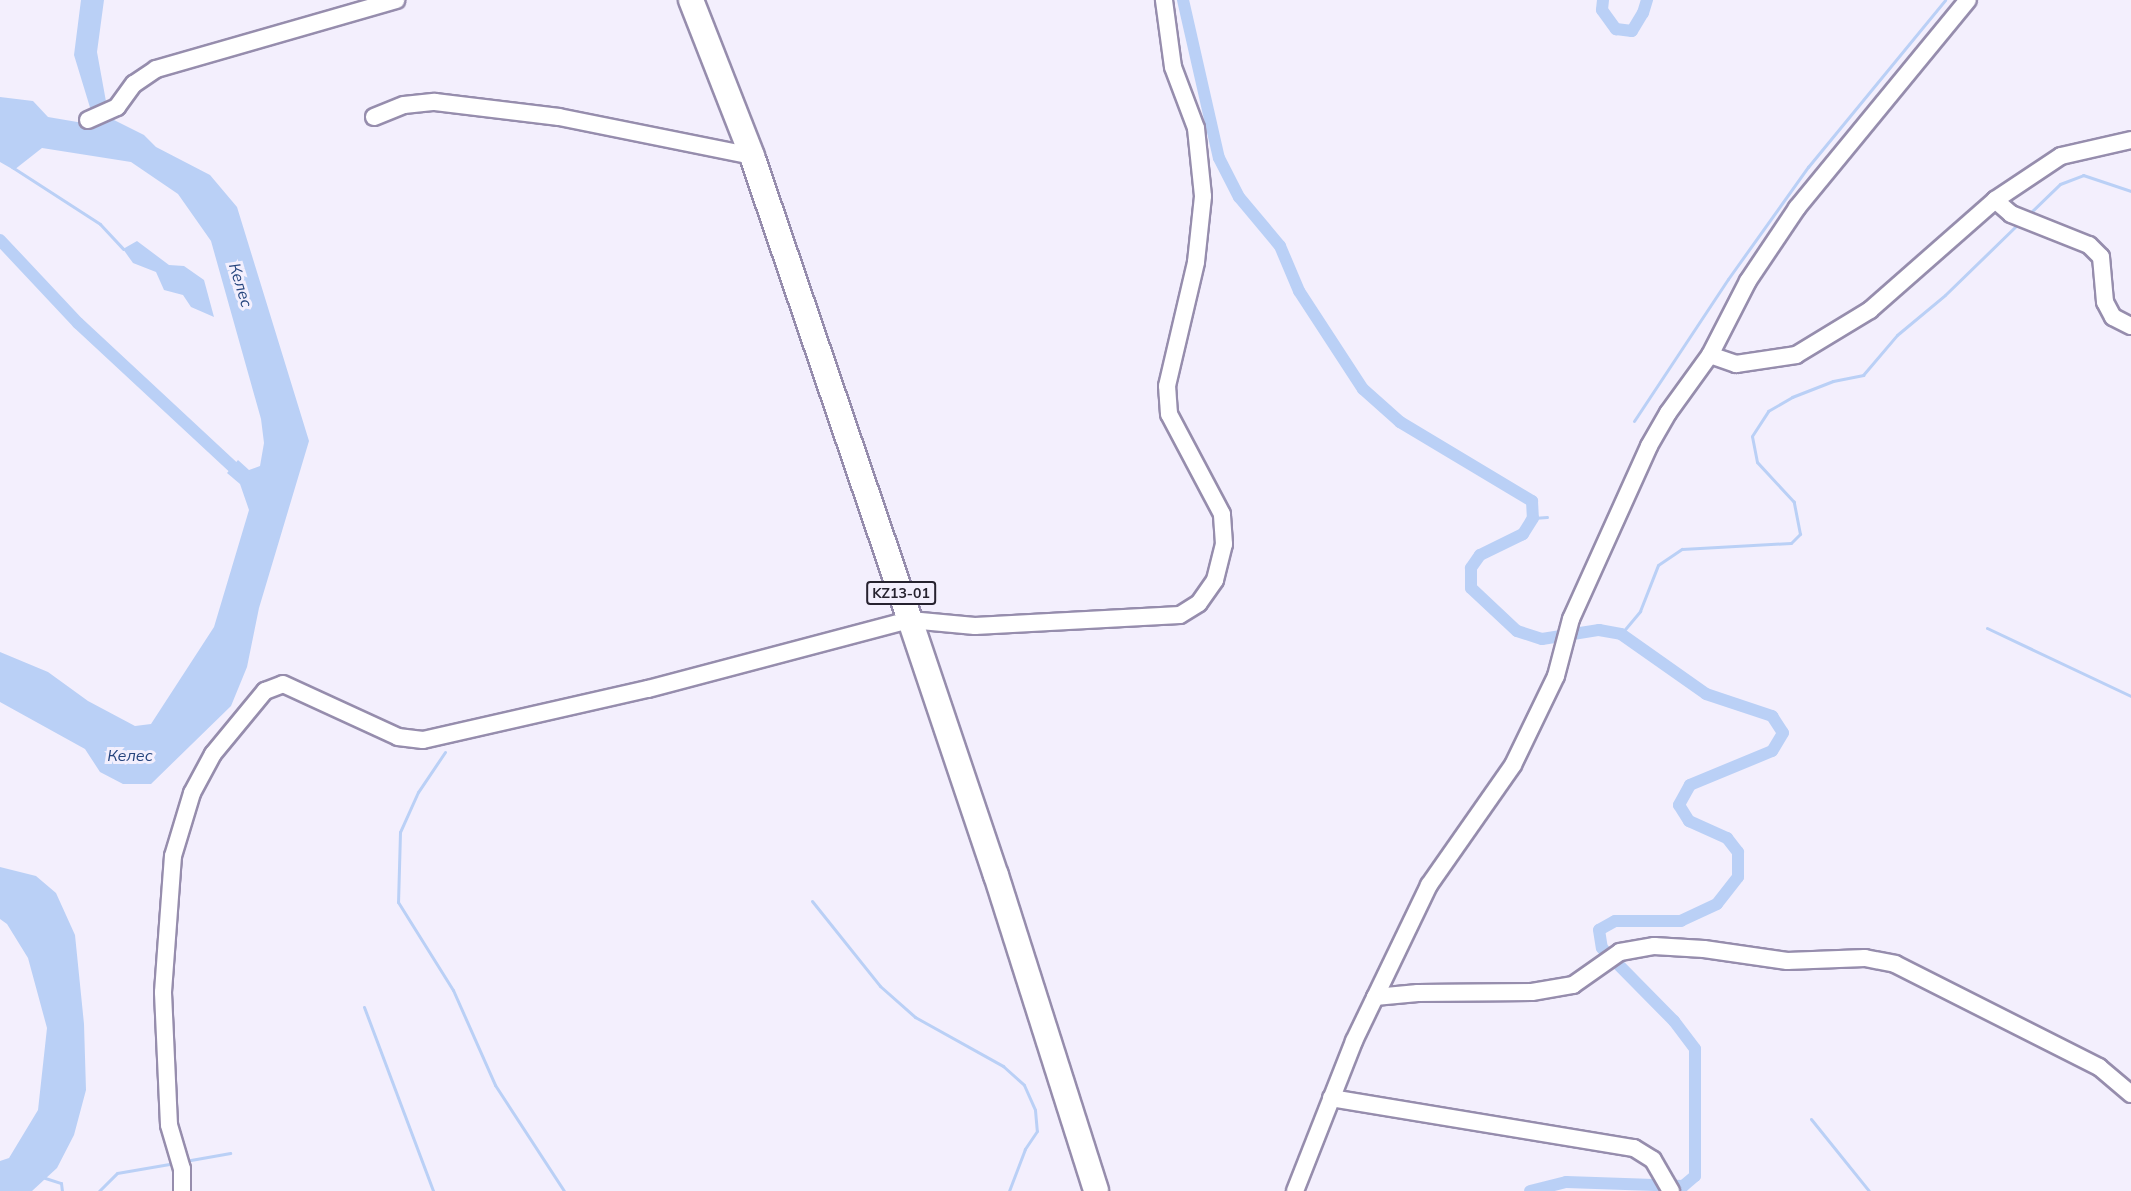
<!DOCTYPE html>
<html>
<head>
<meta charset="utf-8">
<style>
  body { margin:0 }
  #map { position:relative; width:2131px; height:1191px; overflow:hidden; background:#f3effd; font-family:Mulish,sans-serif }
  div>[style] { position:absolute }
  .water>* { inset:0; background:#bad0f6 }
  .stream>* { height:3px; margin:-1.5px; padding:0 1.5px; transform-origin:1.5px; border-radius:1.5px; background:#bad0f6 }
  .canal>* { height:12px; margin:-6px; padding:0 6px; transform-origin:6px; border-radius:6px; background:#bad0f6 }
  .roads { filter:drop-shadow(2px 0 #968dad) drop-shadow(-2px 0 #968dad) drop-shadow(0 2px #968dad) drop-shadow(0 -2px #968dad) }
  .minor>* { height:16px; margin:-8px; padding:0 8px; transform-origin:8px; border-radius:8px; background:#fff }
  .highway>* { height:24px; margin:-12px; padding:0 12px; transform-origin:12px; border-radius:12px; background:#fff }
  span { translate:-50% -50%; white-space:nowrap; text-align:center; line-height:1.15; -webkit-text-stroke:6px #f3effd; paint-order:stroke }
  .shield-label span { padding:2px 4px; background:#f3effd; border:2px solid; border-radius:4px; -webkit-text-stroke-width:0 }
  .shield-label { font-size:14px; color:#26222f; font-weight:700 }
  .water-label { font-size:16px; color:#25447d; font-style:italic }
</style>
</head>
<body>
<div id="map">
  <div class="water">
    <i style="clip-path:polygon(81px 0,104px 0,97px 52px,107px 107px,92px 114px,74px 55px)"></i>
    <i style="clip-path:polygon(0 97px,33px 101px,48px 117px,95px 125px,112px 119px,144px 135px,156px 147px,210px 175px,237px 207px,309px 441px,259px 608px,247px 667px,231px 706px,151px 784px,123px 784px,100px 772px,85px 749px,0 702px,0 652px,48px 672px,88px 701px,135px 726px,151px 724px,214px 627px,249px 510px,240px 484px,227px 473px,238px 460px,249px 470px,260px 466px,264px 443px,261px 419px,211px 241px,178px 194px,131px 162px,42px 148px,14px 170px,0 162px)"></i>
    <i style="clip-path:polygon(137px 241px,169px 265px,184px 266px,204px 280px,214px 317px,191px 307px,183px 295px,164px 290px,156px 272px,133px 263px,123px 249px)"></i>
    <i style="clip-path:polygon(0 867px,36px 876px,56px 893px,75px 935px,84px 1024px,86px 1090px,74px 1135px,57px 1168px,32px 1191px,0 1191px,0 1161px,9px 1158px,38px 1110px,47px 1028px,28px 958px,7px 924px,0 919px)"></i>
  </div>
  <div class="stream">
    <i style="left:12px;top:167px;width:105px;rotate:32.9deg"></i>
    <i style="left:100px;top:224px;width:34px;rotate:47deg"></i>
    <i style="left:2029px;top:214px;width:43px;rotate:-44.1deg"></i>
    <i style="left:2060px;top:184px;width:25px;rotate:-21deg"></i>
    <i style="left:2083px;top:175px;width:51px;rotate:18.4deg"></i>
    <i style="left:1634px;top:421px;width:170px;rotate:-56.5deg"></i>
    <i style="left:1728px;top:279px;width:138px;rotate:-54.5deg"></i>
    <i style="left:1808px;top:167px;width:216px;rotate:-50.6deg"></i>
    <i style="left:1533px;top:518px;width:14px;rotate:-4deg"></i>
    <i style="left:1987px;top:628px;width:159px;rotate:25.3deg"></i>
    <i style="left:1621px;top:634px;width:30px;rotate:-50deg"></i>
    <i style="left:1640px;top:611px;width:49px;rotate:-68.6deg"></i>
    <i style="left:1658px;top:565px;width:29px;rotate:-34deg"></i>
    <i style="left:1682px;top:549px;width:109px;rotate:-3.2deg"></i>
    <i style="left:1791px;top:543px;width:13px;rotate:-45deg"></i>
    <i style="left:1800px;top:534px;width:33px;rotate:-101deg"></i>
    <i style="left:1794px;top:502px;width:54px;rotate:-132.8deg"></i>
    <i style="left:1757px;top:462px;width:26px;rotate:-101deg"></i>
    <i style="left:1752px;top:436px;width:30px;rotate:-57deg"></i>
    <i style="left:1768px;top:411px;width:28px;rotate:-30deg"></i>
    <i style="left:1792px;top:397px;width:44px;rotate:-21.3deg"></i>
    <i style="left:1833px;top:381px;width:31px;rotate:-11deg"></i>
    <i style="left:1863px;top:375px;width:52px;rotate:-49.6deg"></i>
    <i style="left:1897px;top:335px;width:62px;rotate:-39.8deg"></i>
    <i style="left:1945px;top:295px;width:105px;rotate:-44.2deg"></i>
    <i style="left:445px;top:752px;width:48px;rotate:124deg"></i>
    <i style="left:418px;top:792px;width:44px;rotate:114.2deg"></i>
    <i style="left:400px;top:832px;width:70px;rotate:91.6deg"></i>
    <i style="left:398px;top:902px;width:104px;rotate:58deg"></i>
    <i style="left:453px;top:990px;width:104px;rotate:66.1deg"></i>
    <i style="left:495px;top:1085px;width:126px;rotate:56.9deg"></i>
    <i style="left:812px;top:901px;width:109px;rotate:51.3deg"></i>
    <i style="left:880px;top:986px;width:47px;rotate:41.5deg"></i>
    <i style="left:915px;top:1017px;width:101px;rotate:29.1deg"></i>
    <i style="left:1003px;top:1066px;width:28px;rotate:42deg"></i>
    <i style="left:1024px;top:1085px;width:27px;rotate:66deg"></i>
    <i style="left:1035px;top:1110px;width:21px;rotate:85deg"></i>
    <i style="left:1037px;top:1131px;width:22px;rotate:124deg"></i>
    <i style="left:1025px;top:1149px;width:45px;rotate:110.9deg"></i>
    <i style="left:364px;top:1007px;width:197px;rotate:69.4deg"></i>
    <i style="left:1811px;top:1119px;width:92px;rotate:51.1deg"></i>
    <i style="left:185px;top:1161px;width:46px;rotate:-10.1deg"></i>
    <i style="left:42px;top:1177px;width:20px;rotate:18deg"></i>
    <i style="left:61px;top:1183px;width:8px;rotate:83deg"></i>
    <i style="left:99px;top:1191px;width:25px;rotate:-45deg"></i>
    <i style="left:117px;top:1173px;width:59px;rotate:-9.8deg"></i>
  </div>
  <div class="canal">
    <i style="left:1183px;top:0;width:162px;rotate:77.2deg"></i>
    <i style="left:1219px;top:158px;width:44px;rotate:62.9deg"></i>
    <i style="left:1239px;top:197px;width:64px;rotate:50.1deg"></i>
    <i style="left:1280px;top:246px;width:49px;rotate:67.1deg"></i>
    <i style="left:1299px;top:291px;width:117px;rotate:56.9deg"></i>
    <i style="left:1363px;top:389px;width:50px;rotate:41.7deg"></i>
    <i style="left:1400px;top:422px;width:154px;rotate:30.9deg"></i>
    <i style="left:1532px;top:501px;width:17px;rotate:87deg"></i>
    <i style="left:1533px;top:518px;width:19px;rotate:122deg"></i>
    <i style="left:1523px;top:534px;width:48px;rotate:154deg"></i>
    <i style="left:1480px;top:555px;width:16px;rotate:125deg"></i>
    <i style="left:1471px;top:568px;width:20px;rotate:90deg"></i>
    <i style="left:1471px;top:588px;width:63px;rotate:43.1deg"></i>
    <i style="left:1517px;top:631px;width:26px;rotate:18deg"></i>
    <i style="left:1542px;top:639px;width:58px;rotate:-9deg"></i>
    <i style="left:1599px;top:630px;width:22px;rotate:10deg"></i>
    <i style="left:1621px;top:634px;width:104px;rotate:35.2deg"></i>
    <i style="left:1706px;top:694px;width:70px;rotate:18.4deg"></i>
    <i style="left:1772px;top:716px;width:20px;rotate:57deg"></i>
    <i style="left:1783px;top:733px;width:21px;rotate:121deg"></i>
    <i style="left:1772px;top:751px;width:89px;rotate:157.5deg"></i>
    <i style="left:1690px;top:785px;width:23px;rotate:119deg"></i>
    <i style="left:1679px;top:805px;width:19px;rotate:58deg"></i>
    <i style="left:1689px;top:821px;width:42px;rotate:24.1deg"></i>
    <i style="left:1727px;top:838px;width:18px;rotate:52deg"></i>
    <i style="left:1738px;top:852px;width:25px;rotate:90deg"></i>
    <i style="left:1738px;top:877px;width:34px;rotate:128deg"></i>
    <i style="left:1717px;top:904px;width:40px;rotate:155deg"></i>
    <i style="left:1681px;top:921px;width:66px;rotate:180deg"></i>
    <i style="left:1615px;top:921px;width:18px;rotate:151deg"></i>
    <i style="left:1599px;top:930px;width:18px;rotate:81deg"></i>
    <i style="left:1602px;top:948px;width:103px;rotate:45.4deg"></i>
    <i style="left:1674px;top:1021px;width:35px;rotate:53deg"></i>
    <i style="left:1695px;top:1049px;width:127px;rotate:90deg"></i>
    <i style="left:1695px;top:1176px;width:16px;rotate:140deg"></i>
    <i style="left:1683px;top:1186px;width:117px;rotate:-178deg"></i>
    <i style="left:1566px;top:1182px;width:37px;rotate:166deg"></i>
    <i style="left:1603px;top:0;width:10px;rotate:96deg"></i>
    <i style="left:1602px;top:10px;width:24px;rotate:54deg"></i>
    <i style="left:1616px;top:29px;width:16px;rotate:7deg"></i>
    <i style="left:1632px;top:31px;width:21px;rotate:-59deg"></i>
    <i style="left:1643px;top:13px;width:14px;rotate:-73deg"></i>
    <i style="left:0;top:240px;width:114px;rotate:46.8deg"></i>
    <i style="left:78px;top:323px;width:226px;rotate:42.9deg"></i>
  </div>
  <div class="roads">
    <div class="minor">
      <i style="left:374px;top:117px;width:32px;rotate:-22deg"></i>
      <i style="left:404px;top:105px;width:31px;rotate:-6deg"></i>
      <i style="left:435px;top:102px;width:125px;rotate:6.9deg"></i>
      <i style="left:559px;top:117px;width:197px;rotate:11.4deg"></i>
      <i style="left:88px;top:120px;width:32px;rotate:-24deg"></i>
      <i style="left:117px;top:107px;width:29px;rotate:-54deg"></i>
      <i style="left:134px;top:84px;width:27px;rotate:-34deg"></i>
      <i style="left:156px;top:69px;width:250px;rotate:-16deg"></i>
      <i style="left:1995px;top:200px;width:21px;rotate:41deg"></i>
      <i style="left:2011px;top:214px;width:84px;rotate:21.7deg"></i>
      <i style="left:2089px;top:245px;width:17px;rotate:45deg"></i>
      <i style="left:2101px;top:257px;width:45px;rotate:84.9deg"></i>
      <i style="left:2105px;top:302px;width:17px;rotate:62deg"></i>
      <i style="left:2113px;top:317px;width:20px;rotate:27deg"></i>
      <i style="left:1710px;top:355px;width:28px;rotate:19deg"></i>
      <i style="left:1736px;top:364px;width:61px;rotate:-8.5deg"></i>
      <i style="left:1796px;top:355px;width:87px;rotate:-31.3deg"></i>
      <i style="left:1870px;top:310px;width:167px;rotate:-41.3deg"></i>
      <i style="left:1995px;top:200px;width:79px;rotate:-33.7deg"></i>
      <i style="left:2061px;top:156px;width:72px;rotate:-12.9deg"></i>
      <i style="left:1375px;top:997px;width:43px;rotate:-5.3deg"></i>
      <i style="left:1418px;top:993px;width:114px;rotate:-0.5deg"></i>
      <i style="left:1532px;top:992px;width:42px;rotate:-9.7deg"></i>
      <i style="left:1573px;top:985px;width:57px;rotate:-35.1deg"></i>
      <i style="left:1620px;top:952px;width:35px;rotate:-10deg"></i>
      <i style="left:1654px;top:946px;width:50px;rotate:3.4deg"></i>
      <i style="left:1704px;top:949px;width:84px;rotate:8.2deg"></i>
      <i style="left:1787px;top:961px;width:78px;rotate:-2.2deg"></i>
      <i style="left:1865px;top:958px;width:31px;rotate:11deg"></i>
      <i style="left:1895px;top:964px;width:229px;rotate:26.8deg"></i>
      <i style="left:2099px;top:1067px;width:42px;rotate:40.2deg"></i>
      <i style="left:1331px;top:1098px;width:307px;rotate:9.4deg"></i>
      <i style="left:1634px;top:1148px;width:22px;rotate:32deg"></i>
      <i style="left:1653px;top:1160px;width:36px;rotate:60deg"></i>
      <i style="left:182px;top:1191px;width:22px;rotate:-90deg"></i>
      <i style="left:182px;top:1169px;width:46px;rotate:-106.5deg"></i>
      <i style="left:169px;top:1125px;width:133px;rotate:-92.6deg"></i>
      <i style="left:163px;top:992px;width:136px;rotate:-85.8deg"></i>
      <i style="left:173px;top:856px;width:66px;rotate:-73.2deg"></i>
      <i style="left:192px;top:793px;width:44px;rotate:-61.7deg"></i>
      <i style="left:213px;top:754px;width:82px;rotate:-50.5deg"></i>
      <i style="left:265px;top:691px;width:19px;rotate:-21deg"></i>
      <i style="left:283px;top:684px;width:127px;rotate:24.7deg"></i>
      <i style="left:398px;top:737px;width:25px;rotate:7deg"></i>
      <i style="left:423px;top:740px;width:231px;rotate:-12.8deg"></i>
      <i style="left:648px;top:689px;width:271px;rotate:-14.8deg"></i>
      <i style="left:910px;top:620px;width:65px;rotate:5.3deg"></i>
      <i style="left:975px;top:626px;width:205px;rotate:-3.1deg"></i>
      <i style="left:1180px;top:615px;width:22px;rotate:-32deg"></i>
      <i style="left:1199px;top:603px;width:28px;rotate:-55deg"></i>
      <i style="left:1215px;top:580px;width:37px;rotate:-76deg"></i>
      <i style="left:1224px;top:544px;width:30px;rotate:-94deg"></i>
      <i style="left:1222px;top:514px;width:113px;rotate:-117.9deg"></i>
      <i style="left:1169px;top:414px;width:28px;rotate:-94deg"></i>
      <i style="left:1167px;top:386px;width:127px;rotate:-76.8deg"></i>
      <i style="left:1196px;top:262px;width:66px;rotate:-83.9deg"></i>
      <i style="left:1203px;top:196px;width:68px;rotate:-95.9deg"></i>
      <i style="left:1196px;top:128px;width:65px;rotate:-110.7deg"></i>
      <i style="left:1173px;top:67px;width:68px;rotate:-97.7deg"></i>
      <i style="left:1295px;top:1191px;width:161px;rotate:-68.5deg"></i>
      <i style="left:1354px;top:1041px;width:173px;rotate:-64.3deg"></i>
      <i style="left:1429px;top:885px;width:146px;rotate:-55deg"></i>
      <i style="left:1513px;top:765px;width:99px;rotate:-64.2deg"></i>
      <i style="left:1556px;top:676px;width:59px;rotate:-75.3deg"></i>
      <i style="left:1571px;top:619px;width:190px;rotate:-65.7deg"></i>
      <i style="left:1649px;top:446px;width:38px;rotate:-60deg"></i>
      <i style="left:1668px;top:413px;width:72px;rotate:-54.1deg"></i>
      <i style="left:1710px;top:355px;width:83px;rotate:-62.8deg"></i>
      <i style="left:1748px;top:281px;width:88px;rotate:-56.1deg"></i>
      <i style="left:1797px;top:208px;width:269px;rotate:-50.6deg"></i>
    </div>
    <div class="highway">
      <i style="left:691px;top:0;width:168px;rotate:68.6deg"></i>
      <i style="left:752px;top:156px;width:490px;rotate:71.2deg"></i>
      <i style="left:910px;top:620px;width:269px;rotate:71.4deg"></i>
      <i style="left:996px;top:875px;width:331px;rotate:72.4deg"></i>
    </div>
  </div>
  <div class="shield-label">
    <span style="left:901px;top:593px">KZ13-01</span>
  </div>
  <div class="water-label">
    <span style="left:241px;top:285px;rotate:73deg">Келес</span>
    <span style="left:130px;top:755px">Келес</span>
  </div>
</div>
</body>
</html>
